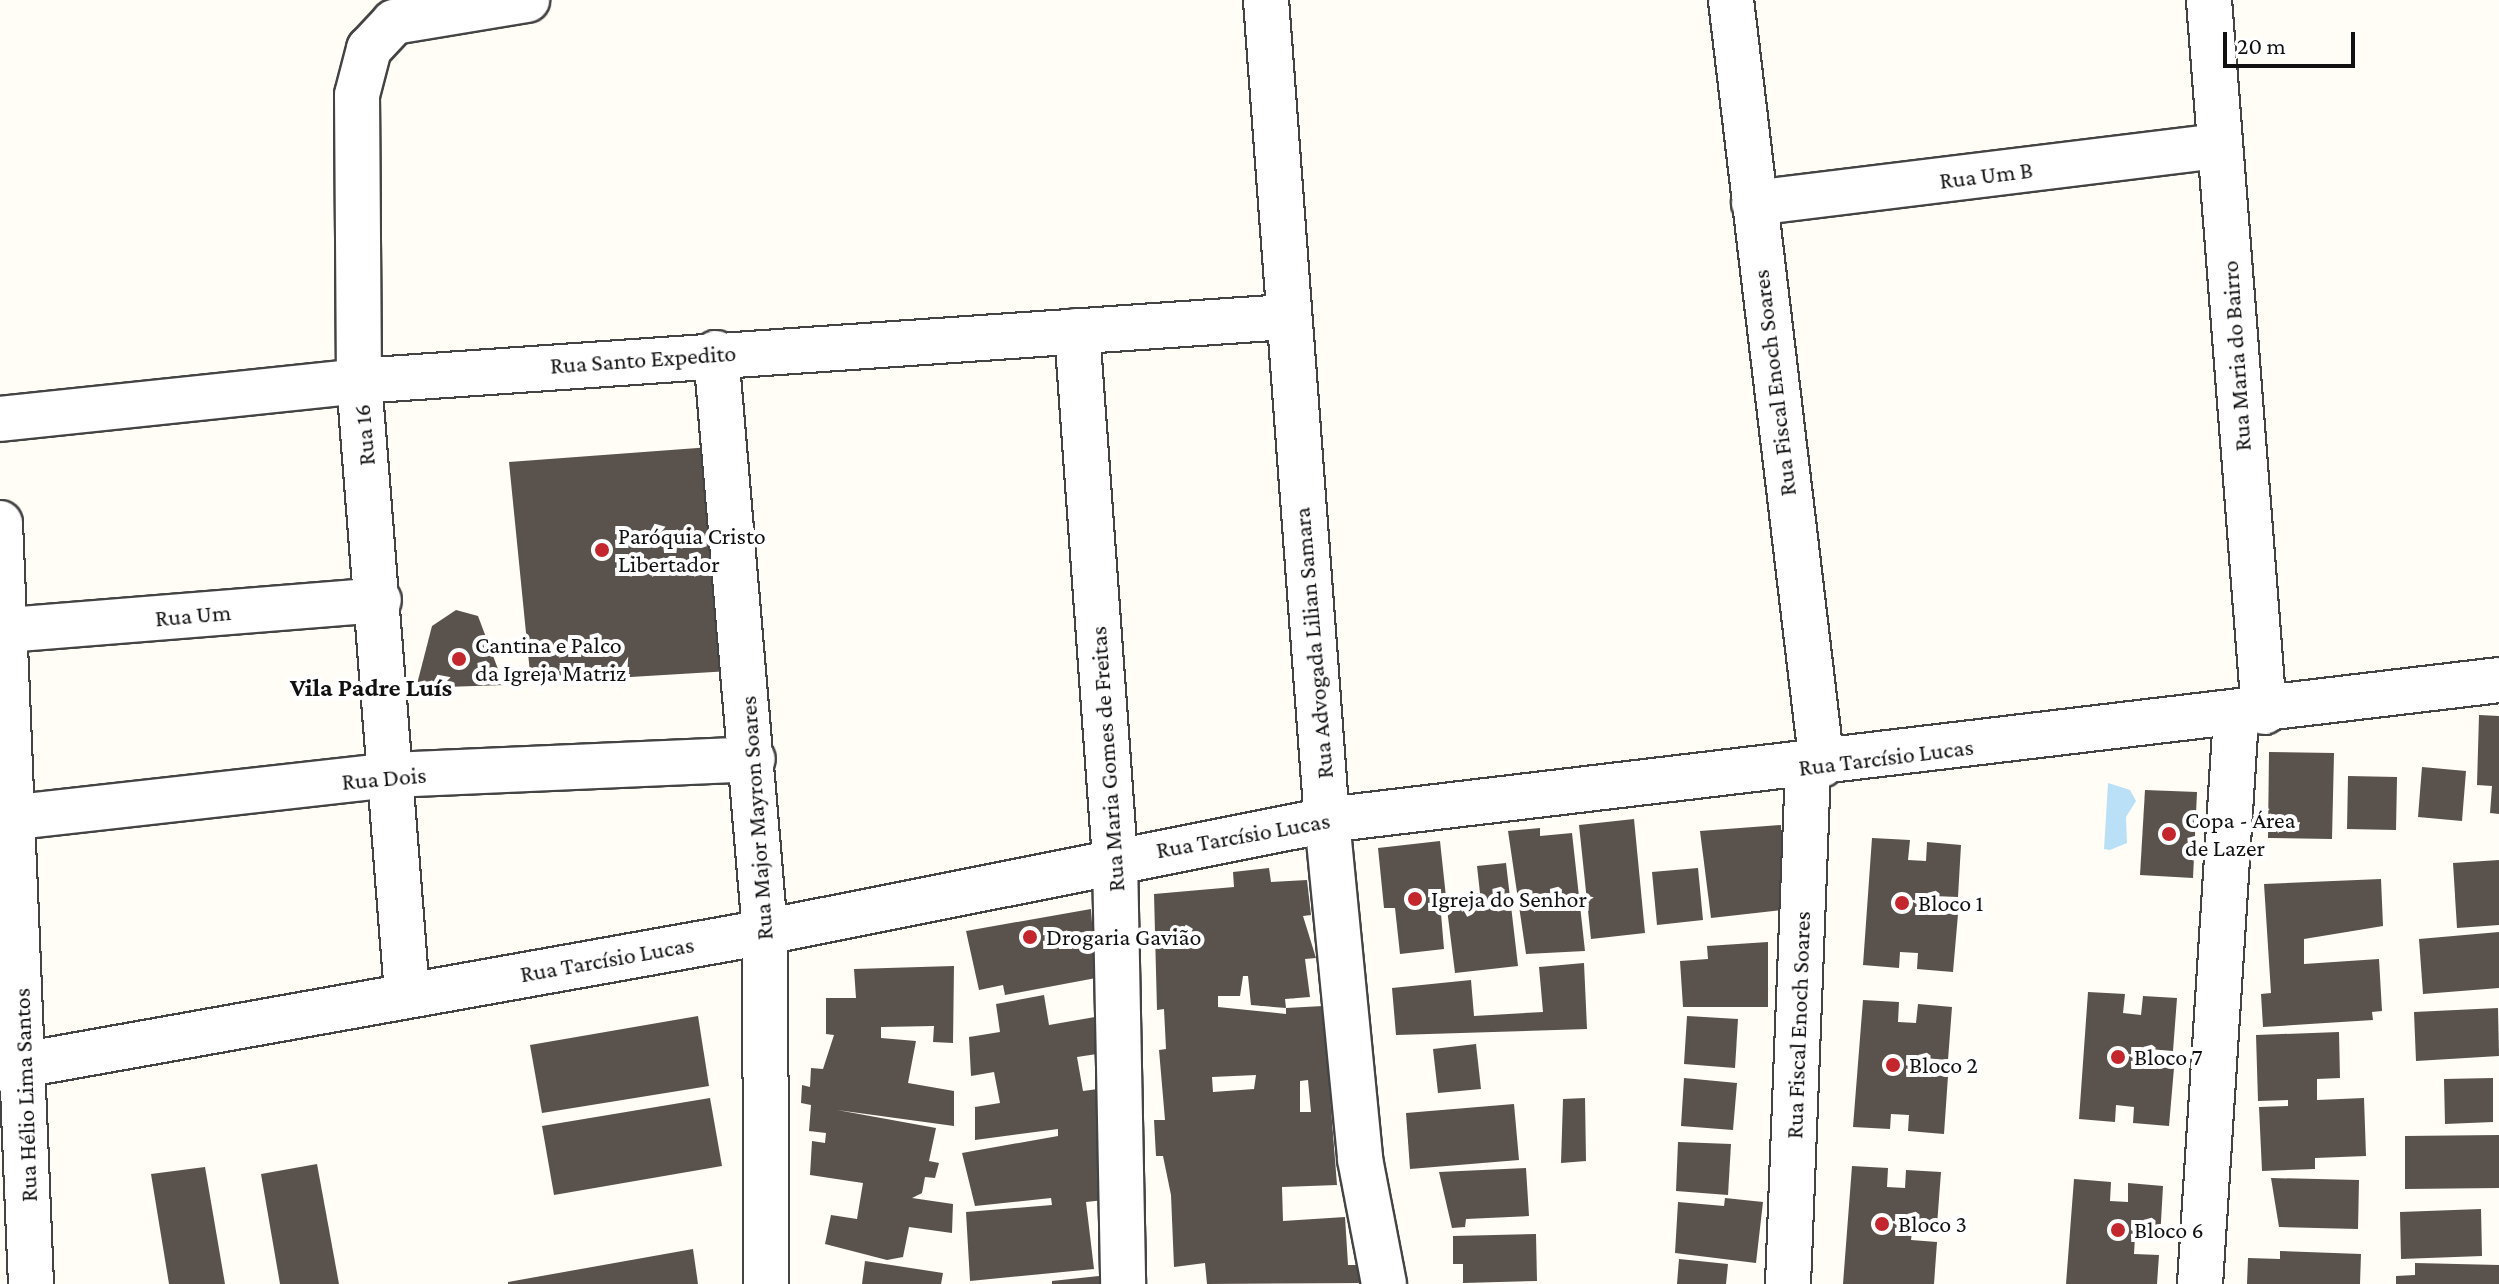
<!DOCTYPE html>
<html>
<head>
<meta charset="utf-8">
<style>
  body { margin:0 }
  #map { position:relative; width:2499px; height:1284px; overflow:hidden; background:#fffdf5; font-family:"Crimson Pro",serif }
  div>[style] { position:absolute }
  .water>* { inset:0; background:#b9e0f7 }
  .building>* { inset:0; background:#5a524d }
  .roads { filter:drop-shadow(2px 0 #444) drop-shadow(-2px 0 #444) drop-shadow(0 2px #444) drop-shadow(0 -2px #444) }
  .minor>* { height:44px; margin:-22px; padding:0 22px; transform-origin:22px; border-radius:22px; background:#fff }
  .dots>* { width:22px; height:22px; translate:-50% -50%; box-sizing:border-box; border:4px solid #fff; border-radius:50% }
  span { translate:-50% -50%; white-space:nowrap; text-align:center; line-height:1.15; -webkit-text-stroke:8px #fff; paint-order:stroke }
  .street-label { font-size:24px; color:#111 }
  .poi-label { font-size:24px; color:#111 }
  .left { translate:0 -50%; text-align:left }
  .neighbourhood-label { font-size:26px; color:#111; font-weight:700 }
  .scale { position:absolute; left:2223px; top:32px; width:132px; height:36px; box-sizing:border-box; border:4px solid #111; border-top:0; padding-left:10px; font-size:24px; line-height:28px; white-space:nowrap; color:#111; -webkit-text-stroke:6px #fff; paint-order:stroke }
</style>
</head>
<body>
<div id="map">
  <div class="water">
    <i style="clip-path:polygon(2108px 783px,2130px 790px,2136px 801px,2126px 817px,2127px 843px,2110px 850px,2104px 849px)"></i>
  </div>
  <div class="building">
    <i style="clip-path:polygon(711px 447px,730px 671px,531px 683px,509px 462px)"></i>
    <i style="clip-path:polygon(456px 610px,478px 616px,504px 685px,416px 688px,432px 626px)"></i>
    <i style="clip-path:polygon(2479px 715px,2499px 716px,2499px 814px,2490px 813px,2492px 786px,2477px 785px)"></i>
    <i style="clip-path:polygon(2269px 752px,2334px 753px,2332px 839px,2268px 838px)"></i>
    <i style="clip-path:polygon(2422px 767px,2466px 771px,2462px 821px,2418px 817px)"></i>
    <i style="clip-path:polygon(2348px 776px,2397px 777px,2396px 830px,2347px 829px)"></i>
    <i style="clip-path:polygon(2145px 790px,2197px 792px,2193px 878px,2140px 875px)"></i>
    <i style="clip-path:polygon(1634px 819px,1645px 933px,1591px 939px,1579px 825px)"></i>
    <i style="clip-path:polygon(1781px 825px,1782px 910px,1711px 918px,1700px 831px)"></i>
    <i style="clip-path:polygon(1540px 828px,1540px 836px,1572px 833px,1585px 951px,1526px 954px,1508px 831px)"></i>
    <i style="clip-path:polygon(1872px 838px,1910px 840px,1908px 860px,1926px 861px,1927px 842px,1961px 845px,1958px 897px,1933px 896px,1932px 913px,1958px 914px,1953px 972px,1917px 969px,1918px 953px,1900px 952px,1899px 968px,1863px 965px)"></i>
    <i style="clip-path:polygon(1440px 841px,1446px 897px,1480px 893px,1477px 866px,1506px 863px,1518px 966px,1455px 973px,1446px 901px,1440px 902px,1444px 949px,1400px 954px,1395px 908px,1384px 908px,1378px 848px)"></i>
    <i style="clip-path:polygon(2499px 860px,2499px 925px,2457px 928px,2453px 863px)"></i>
    <i style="clip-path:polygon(evenodd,1269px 868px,1271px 882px,1307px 880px,1311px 915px,1303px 916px,1316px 958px,1305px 959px,1310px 997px,1285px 999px,1286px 1008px,1251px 1005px,1248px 976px,1243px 976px,1240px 996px,1218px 996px,1218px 1007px,1286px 1014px,1286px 1008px,1323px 1006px,1337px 1185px,1282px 1187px,1283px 1221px,1345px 1217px,1348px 1265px,1358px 1265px,1363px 1283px,1207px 1284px,1205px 1263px,1174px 1267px,1171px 1195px,1163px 1156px,1156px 1156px,1154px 1120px,1165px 1120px,1159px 1050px,1166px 1049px,1164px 1009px,1157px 1010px,1154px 894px,1234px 887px,1233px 872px,1269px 868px,1256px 1075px,1254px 1089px,1213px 1092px,1212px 1077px,1256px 1075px,1269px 868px,1308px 1080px,1311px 1112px,1300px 1112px,1300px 1081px,1308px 1080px)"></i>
    <i style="clip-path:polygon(1698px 868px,1703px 920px,1657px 925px,1652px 872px)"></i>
    <i style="clip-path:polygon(2381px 879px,2383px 926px,2304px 939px,2304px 964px,2379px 959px,2382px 1011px,2372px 1012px,2373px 1020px,2263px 1027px,2261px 994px,2271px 993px,2264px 884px)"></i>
    <i style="clip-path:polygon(1091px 909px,1096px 978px,1005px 995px,1003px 985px,979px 990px,966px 931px)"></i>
    <i style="clip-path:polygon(2499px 932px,2499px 988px,2423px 994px,2419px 939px)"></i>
    <i style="clip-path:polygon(1768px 942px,1768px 1007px,1683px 1007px,1680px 961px,1708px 959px,1707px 946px)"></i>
    <i style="clip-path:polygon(1584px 963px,1587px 1029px,1396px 1035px,1392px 988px,1471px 980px,1474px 1016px,1543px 1012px,1539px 967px)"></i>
    <i style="clip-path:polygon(954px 966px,953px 1043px,933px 1042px,934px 1026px,881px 1027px,881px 1038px,916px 1041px,908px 1083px,954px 1091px,954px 1126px,837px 1110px,936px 1128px,929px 1161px,939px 1163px,935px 1178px,925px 1177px,922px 1193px,912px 1198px,953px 1204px,952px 1233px,909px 1227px,903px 1257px,887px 1260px,825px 1244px,831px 1215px,857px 1219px,863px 1183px,810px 1175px,812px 1141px,825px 1143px,826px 1133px,809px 1131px,811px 1105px,801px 1103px,802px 1085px,810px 1087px,811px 1068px,823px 1069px,834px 1035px,826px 1034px,826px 998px,856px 998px,854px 969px)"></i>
    <i style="clip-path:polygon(2088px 992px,2125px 994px,2123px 1013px,2141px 1015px,2143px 996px,2177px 998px,2173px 1051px,2149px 1049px,2148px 1067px,2174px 1068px,2169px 1126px,2133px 1123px,2134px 1107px,2116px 1105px,2115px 1122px,2079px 1119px)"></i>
    <i style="clip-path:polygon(1044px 995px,1049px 1025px,1095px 1017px,1097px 1054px,1077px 1057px,1083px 1091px,1098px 1089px,1104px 1200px,1086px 1202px,1094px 1269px,970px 1281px,966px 1212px,1052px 1205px,1051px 1198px,975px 1206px,962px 1153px,1058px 1136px,1058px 1129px,975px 1140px,975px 1107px,1000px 1103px,994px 1072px,971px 1076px,969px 1037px,1000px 1032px,996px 1004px)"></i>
    <i style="clip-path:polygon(1863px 1000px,1899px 1002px,1898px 1022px,1916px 1023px,1918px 1004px,1952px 1007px,1948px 1060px,1924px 1058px,1923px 1075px,1948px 1076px,1944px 1134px,1908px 1131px,1909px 1115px,1891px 1114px,1890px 1129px,1853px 1127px)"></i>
    <i style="clip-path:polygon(2498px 1008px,2499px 1056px,2416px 1061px,2414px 1012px)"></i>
    <i style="clip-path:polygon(698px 1016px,709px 1086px,542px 1113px,530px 1045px)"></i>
    <i style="clip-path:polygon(1687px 1016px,1738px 1019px,1735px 1068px,1684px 1064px)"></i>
    <i style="clip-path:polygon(2339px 1032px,2340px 1078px,2317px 1079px,2317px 1100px,2364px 1098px,2366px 1156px,2315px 1158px,2315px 1169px,2262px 1171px,2259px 1107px,2288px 1106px,2288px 1100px,2258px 1101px,2256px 1035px)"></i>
    <i style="clip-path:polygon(1476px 1044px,1481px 1089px,1438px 1093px,1433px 1049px)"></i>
    <i style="clip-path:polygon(1684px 1078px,1737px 1083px,1733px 1130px,1681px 1126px)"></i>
    <i style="clip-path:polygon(2493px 1078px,2493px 1122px,2445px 1124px,2444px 1079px)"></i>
    <i style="clip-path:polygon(710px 1098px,722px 1166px,554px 1195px,542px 1126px)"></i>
    <i style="clip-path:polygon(1585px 1098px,1586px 1161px,1561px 1163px,1563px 1099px)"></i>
    <i style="clip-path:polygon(1514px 1104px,1519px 1160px,1410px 1169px,1406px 1113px)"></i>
    <i style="clip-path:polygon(2499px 1135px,2499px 1188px,2405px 1189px,2405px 1136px)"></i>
    <i style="clip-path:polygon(1678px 1142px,1731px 1144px,1728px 1195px,1676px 1191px)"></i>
    <i style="clip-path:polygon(317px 1164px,339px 1284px,280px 1284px,261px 1174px)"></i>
    <i style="clip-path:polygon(1852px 1166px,1888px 1168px,1887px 1187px,1905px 1188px,1906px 1170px,1941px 1172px,1937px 1225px,1913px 1223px,1911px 1240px,1937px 1242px,1934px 1284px,1843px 1284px)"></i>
    <i style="clip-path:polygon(205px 1167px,225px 1284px,169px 1284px,151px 1174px)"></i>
    <i style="clip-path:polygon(1526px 1168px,1529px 1216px,1466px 1219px,1465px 1227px,1452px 1228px,1439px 1172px)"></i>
    <i style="clip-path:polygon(2271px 1178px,2359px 1180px,2358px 1229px,2279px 1227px)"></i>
    <i style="clip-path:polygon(2074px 1179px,2111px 1182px,2110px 1201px,2128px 1202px,2128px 1183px,2163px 1186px,2160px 1239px,2135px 1237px,2134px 1254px,2159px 1255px,2157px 1284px,2066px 1284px)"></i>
    <i style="clip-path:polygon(1725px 1198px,1763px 1202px,1756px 1263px,1675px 1253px,1678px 1202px,1724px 1206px)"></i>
    <i style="clip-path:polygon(2481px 1209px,2482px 1256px,2401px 1259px,2400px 1212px)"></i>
    <i style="clip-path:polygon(1536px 1234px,1537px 1281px,1463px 1283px,1463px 1264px,1453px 1264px,1453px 1236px)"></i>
    <i style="clip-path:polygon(693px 1249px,698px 1284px,508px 1284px,508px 1282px)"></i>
    <i style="clip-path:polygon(2280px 1251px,2361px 1254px,2360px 1284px,2247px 1284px,2248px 1258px,2280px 1259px)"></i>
    <i style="clip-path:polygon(1679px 1259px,1728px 1264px,1726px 1284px,1677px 1284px)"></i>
    <i style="clip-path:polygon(865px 1261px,943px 1273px,941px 1284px,862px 1284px)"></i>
    <i style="clip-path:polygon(2415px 1263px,2499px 1265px,2499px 1284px,2396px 1284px,2396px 1276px,2415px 1275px)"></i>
    <i style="clip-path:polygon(1099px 1276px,1099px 1284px,1052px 1284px,1052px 1281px)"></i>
  </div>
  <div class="roads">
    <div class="minor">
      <i style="left:1266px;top:0;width:822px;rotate:85.75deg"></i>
      <i style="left:1327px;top:820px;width:341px;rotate:84.4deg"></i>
      <i style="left:1360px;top:1159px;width:127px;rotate:79.1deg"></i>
      <i style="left:1731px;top:0;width:770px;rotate:83.22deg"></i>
      <i style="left:2209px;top:0;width:714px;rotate:85.58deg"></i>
      <i style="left:1754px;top:203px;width:468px;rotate:-7deg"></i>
      <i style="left:1077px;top:331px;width:528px;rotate:85.88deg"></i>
      <i style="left:1115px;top:858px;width:426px;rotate:88.9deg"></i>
      <i style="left:716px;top:353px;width:581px;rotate:85.16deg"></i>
      <i style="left:765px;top:932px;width:352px;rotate:89.8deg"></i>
      <i style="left:0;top:419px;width:361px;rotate:-6deg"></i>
      <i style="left:359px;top:381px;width:930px;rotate:-3.95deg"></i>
      <i style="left:0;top:523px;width:762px;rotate:87.67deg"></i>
      <i style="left:7px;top:630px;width:373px;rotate:-4.6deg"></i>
      <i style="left:17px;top:817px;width:375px;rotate:-6.4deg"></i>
      <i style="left:390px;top:775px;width:363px;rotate:-2.5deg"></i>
      <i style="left:407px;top:993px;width:614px;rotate:-94.48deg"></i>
      <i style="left:359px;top:381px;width:286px;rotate:-90.4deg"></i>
      <i style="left:357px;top:95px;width:48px;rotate:-75.4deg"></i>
      <i style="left:369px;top:49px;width:37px;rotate:-47deg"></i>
      <i style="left:394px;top:22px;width:135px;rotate:-9.4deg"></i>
      <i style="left:0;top:1069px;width:777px;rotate:-10.15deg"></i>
      <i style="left:765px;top:932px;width:573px;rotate:-11.27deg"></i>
      <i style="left:1327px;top:820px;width:1180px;rotate:-6.81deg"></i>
      <i style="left:1788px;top:1284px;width:517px;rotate:-87.78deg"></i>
      <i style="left:2200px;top:1284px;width:569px;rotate:-86.37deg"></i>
    </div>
  </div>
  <div class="dots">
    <i style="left:602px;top:550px;background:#c4262e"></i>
    <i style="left:459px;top:659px;background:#c4262e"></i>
    <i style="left:2169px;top:834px;background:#c4262e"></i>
    <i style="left:1415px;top:899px;background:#c4262e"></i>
    <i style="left:1902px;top:903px;background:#c4262e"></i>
    <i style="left:1030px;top:937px;background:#c4262e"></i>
    <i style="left:2118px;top:1057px;background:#c4262e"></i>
    <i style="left:1893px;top:1065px;background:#c4262e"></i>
    <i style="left:1882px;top:1224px;background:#c4262e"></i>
    <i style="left:2118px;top:1230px;background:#c4262e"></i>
  </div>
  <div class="street-label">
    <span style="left:1986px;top:175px;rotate:-7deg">Rua Um B</span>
    <span style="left:2236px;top:356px;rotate:-94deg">Rua Maria do Bairro</span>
    <span style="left:643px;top:359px;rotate:-4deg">Rua Santo Expedito</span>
    <span style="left:1774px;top:383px;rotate:-97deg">Rua Fiscal Enoch Soares</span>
    <span style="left:364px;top:435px;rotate:-95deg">Rua 16</span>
    <span style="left:193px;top:615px;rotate:-5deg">Rua Um</span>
    <span style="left:1313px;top:643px;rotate:-95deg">Rua Advogada Lilian Samara</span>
    <span style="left:1886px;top:757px;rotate:-7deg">Rua Tarcísio Lucas</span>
    <span style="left:1107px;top:759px;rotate:-94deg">Rua Maria Gomes de Freitas</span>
    <span style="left:384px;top:778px;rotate:-5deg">Rua Dois</span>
    <span style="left:756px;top:818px;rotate:-94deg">Rua Major Mayron Soares</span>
    <span style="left:1243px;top:835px;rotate:-10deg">Rua Tarcísio Lucas</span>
    <span style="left:607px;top:959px;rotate:-10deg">Rua Tarcísio Lucas</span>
    <span style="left:1798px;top:1025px;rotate:-88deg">Rua Fiscal Enoch Soares</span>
    <span style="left:25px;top:1095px;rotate:-92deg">Rua Hélio Lima Santos</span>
  </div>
  <div class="poi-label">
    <span class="left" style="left:618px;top:550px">Paróquia Cristo<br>Libertador</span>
    <span class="left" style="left:475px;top:659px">Cantina e Palco<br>da Igreja Matriz</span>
    <span class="left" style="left:2185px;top:834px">Copa - Área<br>de Lazer</span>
    <span class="left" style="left:1431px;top:899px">Igreja do Senhor</span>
    <span class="left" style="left:1918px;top:903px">Bloco 1</span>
    <span class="left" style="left:1046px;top:937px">Drogaria Gavião</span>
    <span class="left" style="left:2134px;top:1057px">Bloco 7</span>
    <span class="left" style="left:1909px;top:1065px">Bloco 2</span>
    <span class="left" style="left:1898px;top:1224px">Bloco 3</span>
    <span class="left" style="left:2134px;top:1230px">Bloco 6</span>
  </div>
  <div class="neighbourhood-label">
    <span style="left:371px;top:688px">Vila Padre Luís</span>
  </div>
  <div class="scale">20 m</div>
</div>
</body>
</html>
